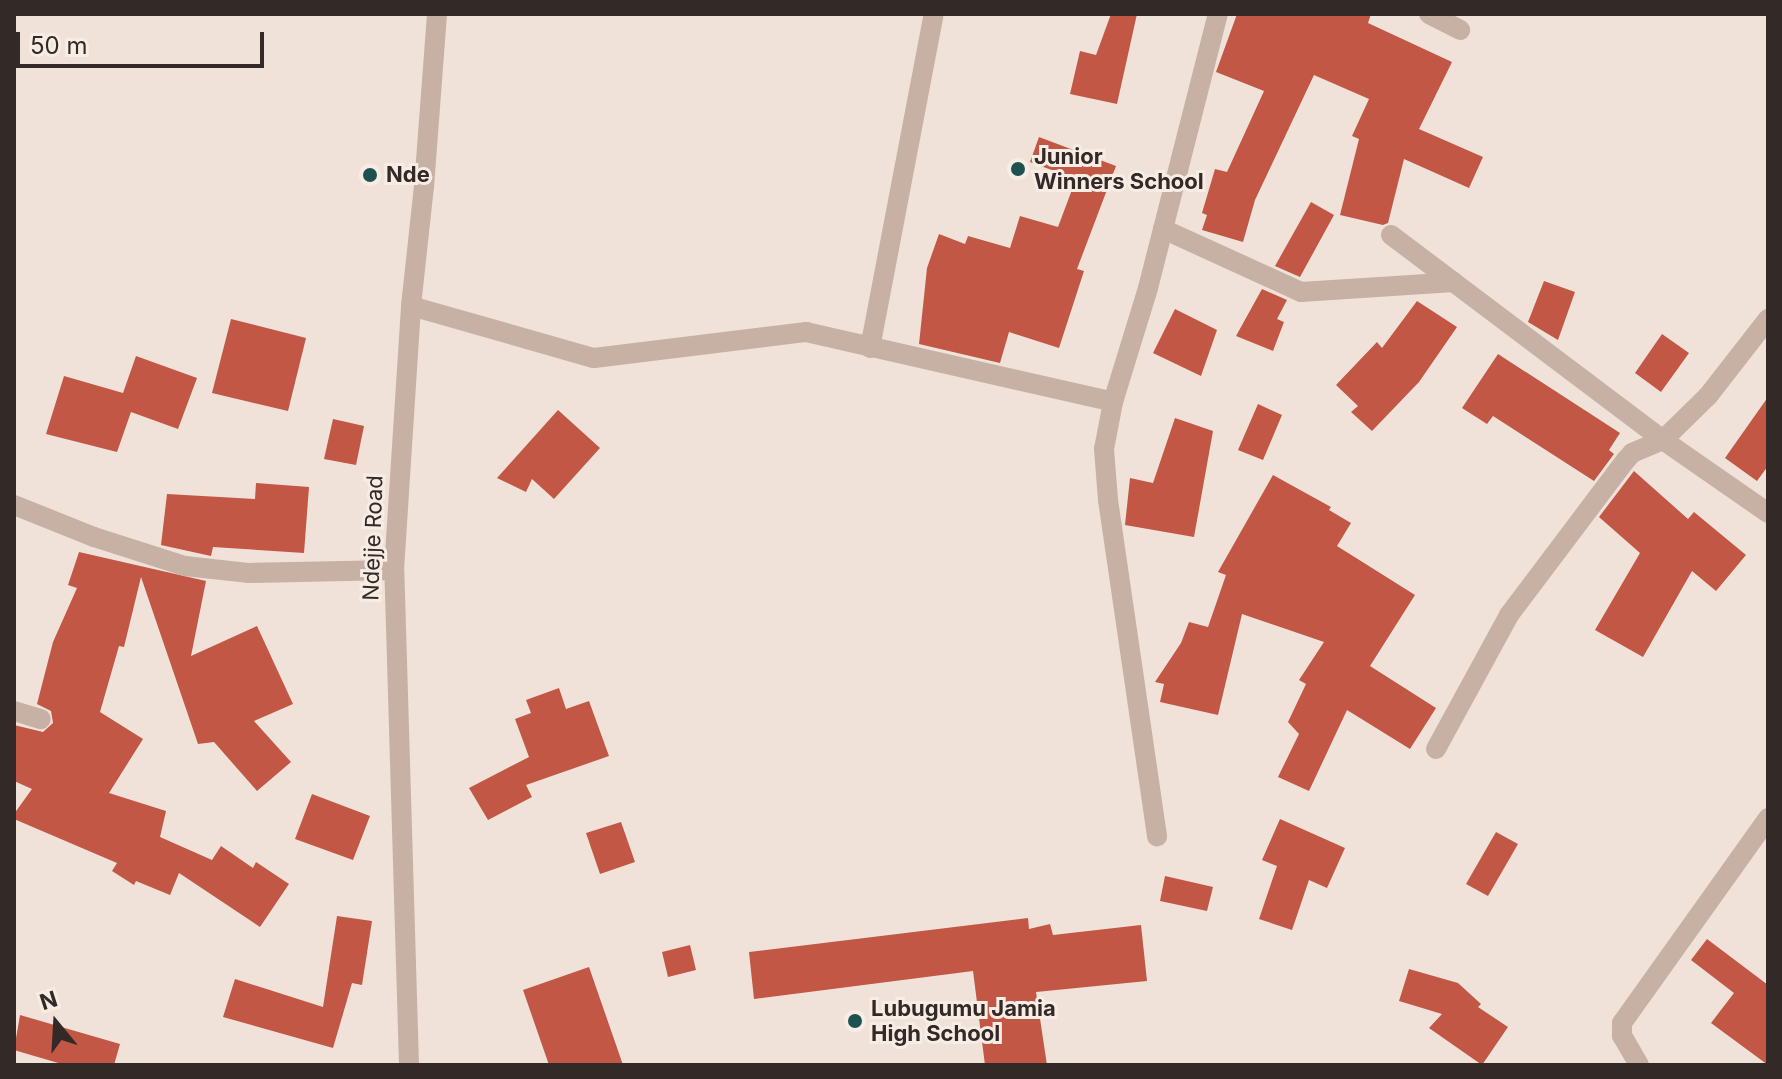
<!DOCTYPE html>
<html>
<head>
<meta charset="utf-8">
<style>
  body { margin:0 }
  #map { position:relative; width:1782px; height:1079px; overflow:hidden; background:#f0e2d8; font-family:Inter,sans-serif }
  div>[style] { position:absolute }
  .building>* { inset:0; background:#c15744 }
  .minor>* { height:20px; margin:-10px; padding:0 10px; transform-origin:10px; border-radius:10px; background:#c7b1a4 }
  .tertiary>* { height:20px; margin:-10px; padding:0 10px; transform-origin:10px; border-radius:10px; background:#c7b1a4 }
  .dots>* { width:22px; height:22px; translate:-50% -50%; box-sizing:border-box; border:4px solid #f8ede4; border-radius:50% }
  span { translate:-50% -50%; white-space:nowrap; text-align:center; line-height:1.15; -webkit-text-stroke:6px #f8ede4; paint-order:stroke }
  .poi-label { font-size:22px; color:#332926; font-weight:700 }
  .left { translate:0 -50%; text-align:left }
  .street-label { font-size:22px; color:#332926 }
  .frame { position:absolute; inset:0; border:16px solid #332926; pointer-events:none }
  .north { position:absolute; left:16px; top:983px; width:80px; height:80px; -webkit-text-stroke:6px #f8ede4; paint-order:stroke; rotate:342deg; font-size:22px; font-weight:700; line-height:32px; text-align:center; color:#332926 }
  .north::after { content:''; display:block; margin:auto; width:28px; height:36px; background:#332926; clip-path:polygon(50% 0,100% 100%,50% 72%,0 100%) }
  .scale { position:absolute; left:16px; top:32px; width:248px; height:36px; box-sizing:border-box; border:4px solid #332926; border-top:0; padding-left:10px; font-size:24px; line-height:28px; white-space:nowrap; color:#332926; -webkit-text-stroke:6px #f8ede4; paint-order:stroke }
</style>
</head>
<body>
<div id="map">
  <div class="building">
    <i style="clip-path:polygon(1111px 14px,1137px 14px,1117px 104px,1070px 94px,1080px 51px,1096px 55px)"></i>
    <i style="clip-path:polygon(1237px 14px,1371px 14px,1368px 23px,1452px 62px,1419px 129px,1483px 157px,1469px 188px,1404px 159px,1388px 223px,1383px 225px,1340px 215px,1359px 139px,1352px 136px,1369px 99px,1314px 75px,1255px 200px,1243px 242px,1202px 230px,1207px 215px,1202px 213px,1215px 169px,1227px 172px,1264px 91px,1216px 72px)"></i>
    <i style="clip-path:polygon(1039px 137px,1116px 166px,1077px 269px,1084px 271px,1059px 348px,1009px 332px,1000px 363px,919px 344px,927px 268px,939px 234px,965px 244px,968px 236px,1010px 248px,1020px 216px,1058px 227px,1076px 179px,1030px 162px)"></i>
    <i style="clip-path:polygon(1311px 202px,1334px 215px,1300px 277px,1275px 266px)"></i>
    <i style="clip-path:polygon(1544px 281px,1575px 292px,1558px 340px,1528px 322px)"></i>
    <i style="clip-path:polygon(1262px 289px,1287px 300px,1277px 319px,1284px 322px,1273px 351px,1236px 336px)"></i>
    <i style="clip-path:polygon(1417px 301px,1457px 327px,1419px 382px,1372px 431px,1351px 412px,1358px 406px,1336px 385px,1377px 342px,1382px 348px)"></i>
    <i style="clip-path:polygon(1175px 309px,1217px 330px,1201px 376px,1153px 353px)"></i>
    <i style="clip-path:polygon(231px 319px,306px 338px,288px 411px,212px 393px)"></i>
    <i style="clip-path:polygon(1662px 334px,1689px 353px,1661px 392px,1635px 373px)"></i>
    <i style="clip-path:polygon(1498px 354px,1620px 433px,1609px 450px,1614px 454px,1594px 481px,1493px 416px,1487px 424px,1462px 408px)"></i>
    <i style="clip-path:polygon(136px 356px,197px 378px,178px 429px,131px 412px,117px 452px,46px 434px,64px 376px,123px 393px)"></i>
    <i style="clip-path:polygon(1768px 397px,1768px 466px,1757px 481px,1725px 458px)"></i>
    <i style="clip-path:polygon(1258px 404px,1282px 415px,1263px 460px,1238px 450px)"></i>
    <i style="clip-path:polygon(558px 410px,600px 448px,554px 499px,532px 479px,526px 492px,497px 478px)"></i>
    <i style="clip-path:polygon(1175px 418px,1213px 431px,1194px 537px,1125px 525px,1130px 478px,1153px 483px)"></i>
    <i style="clip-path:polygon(333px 419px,364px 426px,356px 465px,324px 459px)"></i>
    <i style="clip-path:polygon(1634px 471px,1688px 519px,1694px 512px,1746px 555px,1716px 591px,1692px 571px,1643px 657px,1595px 630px,1640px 553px,1599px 517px)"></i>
    <i style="clip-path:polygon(1273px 475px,1331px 507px,1329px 510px,1351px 523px,1337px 546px,1415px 595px,1370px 666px,1436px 708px,1410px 749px,1347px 710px,1309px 791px,1278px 777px,1299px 734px,1288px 722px,1306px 684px,1299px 680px,1324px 642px,1242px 614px,1218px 715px,1160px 702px,1164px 684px,1155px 682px,1181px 643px,1189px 622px,1208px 627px,1226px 575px,1218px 572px)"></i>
    <i style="clip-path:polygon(256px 483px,309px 487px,304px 553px,213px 547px,211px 556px,161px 545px,167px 494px,255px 499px)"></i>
    <i style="clip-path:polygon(79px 552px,206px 581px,191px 656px,257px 626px,293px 704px,254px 721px,291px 762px,257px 791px,214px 742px,198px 744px,141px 577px,124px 647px,119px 646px,100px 712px,143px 739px,109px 793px,166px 811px,160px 837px,212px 860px,221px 846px,253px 868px,256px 862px,289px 884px,260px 927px,179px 873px,170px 895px,136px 881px,134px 885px,112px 871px,117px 863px,14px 819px,14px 814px,32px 789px,14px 781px,14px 725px,43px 732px,53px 723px,51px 711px,37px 704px,53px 642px,77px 588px,68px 585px)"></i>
    <i style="clip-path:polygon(559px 688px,566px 709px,589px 701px,609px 756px,526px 785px,532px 797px,488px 820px,469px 788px,529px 757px,515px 719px,531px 713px,526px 700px)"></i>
    <i style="clip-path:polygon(312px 794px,370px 816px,353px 860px,295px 839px)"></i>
    <i style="clip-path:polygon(1280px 819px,1345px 848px,1327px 888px,1309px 880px,1292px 930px,1259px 919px,1277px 866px,1262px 860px)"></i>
    <i style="clip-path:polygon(621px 822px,635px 862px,600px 874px,586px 833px)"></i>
    <i style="clip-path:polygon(1496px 832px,1518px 844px,1488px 896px,1466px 884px)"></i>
    <i style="clip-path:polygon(1165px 876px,1213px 887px,1207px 911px,1160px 901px)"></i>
    <i style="clip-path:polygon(337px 916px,372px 921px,362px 985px,352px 983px,333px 1048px,223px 1017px,235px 979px,323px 1007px)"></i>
    <i style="clip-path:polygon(1028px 918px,1029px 929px,1050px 924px,1053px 935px,1141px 925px,1147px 981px,1036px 992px,1047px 1065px,985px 1065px,973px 971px,754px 999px,749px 952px)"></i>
    <i style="clip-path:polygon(1707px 939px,1768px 985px,1768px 1065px,1711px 1023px,1734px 993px,1691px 960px)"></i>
    <i style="clip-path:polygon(690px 945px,696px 970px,668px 977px,662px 952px)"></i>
    <i style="clip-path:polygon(589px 967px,623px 1065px,549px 1065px,523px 990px)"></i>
    <i style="clip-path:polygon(1409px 969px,1458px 983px,1481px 1004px,1478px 1007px,1508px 1027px,1482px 1065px,1429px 1028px,1442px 1014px,1399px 1001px)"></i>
    <i style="clip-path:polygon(20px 1015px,120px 1044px,114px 1065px,65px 1065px,14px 1050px)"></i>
  </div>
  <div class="minor">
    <i style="left:1429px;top:14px;width:35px;rotate:27deg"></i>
    <i style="left:1163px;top:229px;width:152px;rotate:24.5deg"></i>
    <i style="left:1301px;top:292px;width:153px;rotate:-3.7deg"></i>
    <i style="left:1391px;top:235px;width:341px;rotate:37deg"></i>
    <i style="left:1663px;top:440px;width:128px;rotate:34.8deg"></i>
    <i style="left:411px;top:306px;width:190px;rotate:15.9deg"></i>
    <i style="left:594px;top:358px;width:214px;rotate:-7deg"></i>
    <i style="left:806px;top:332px;width:315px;rotate:12.8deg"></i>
    <i style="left:1113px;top:402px;width:48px;rotate:100.8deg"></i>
    <i style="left:1104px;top:449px;width:51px;rotate:85.5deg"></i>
    <i style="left:1108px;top:500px;width:340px;rotate:81.7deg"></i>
    <i style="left:870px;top:348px;width:340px;rotate:-79.2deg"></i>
    <i style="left:1113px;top:402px;width:119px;rotate:-72.9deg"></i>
    <i style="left:1148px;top:288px;width:283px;rotate:-75.7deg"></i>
    <i style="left:14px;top:505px;width:86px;rotate:21.8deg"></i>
    <i style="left:94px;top:537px;width:96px;rotate:17.7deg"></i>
    <i style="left:185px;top:566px;width:63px;rotate:6.3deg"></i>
    <i style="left:248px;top:573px;width:146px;rotate:-1.2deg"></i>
    <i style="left:14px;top:711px;width:28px;rotate:17deg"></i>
    <i style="left:1436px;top:749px;width:153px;rotate:-61.4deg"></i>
    <i style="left:1509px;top:615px;width:194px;rotate:-53deg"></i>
    <i style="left:1626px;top:460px;width:9px;rotate:-49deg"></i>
    <i style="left:1632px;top:453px;width:34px;rotate:-23deg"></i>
    <i style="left:1663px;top:440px;width:63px;rotate:-44.4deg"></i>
    <i style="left:1708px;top:396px;width:98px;rotate:-52.1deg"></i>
    <i style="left:1639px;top:1065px;width:34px;rotate:-120deg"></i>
    <i style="left:1622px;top:1036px;width:13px;rotate:-90deg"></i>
    <i style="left:1622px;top:1023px;width:252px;rotate:-54.5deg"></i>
  </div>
  <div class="tertiary">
    <i style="left:409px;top:1065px;width:495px;rotate:-91.7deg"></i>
    <i style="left:394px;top:570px;width:265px;rotate:-86.3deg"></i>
    <i style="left:411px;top:306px;width:120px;rotate:-83.8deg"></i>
    <i style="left:424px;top:187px;width:173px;rotate:-85.7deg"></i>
  </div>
  <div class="dots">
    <i style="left:1018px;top:169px;background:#1d5251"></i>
    <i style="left:370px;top:175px;background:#1d5251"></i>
    <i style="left:855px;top:1021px;background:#1d5251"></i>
  </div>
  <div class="poi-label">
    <span class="left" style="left:1034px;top:169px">Junior<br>Winners School</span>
    <span class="left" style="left:386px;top:175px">Nde</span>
    <span class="left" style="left:871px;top:1021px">Lubugumu Jamia<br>High School</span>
  </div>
  <div class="street-label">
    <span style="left:373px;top:538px;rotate:-88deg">Ndejje Road</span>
  </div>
  <div class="frame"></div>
  <div class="north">N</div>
  <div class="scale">50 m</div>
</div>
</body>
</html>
